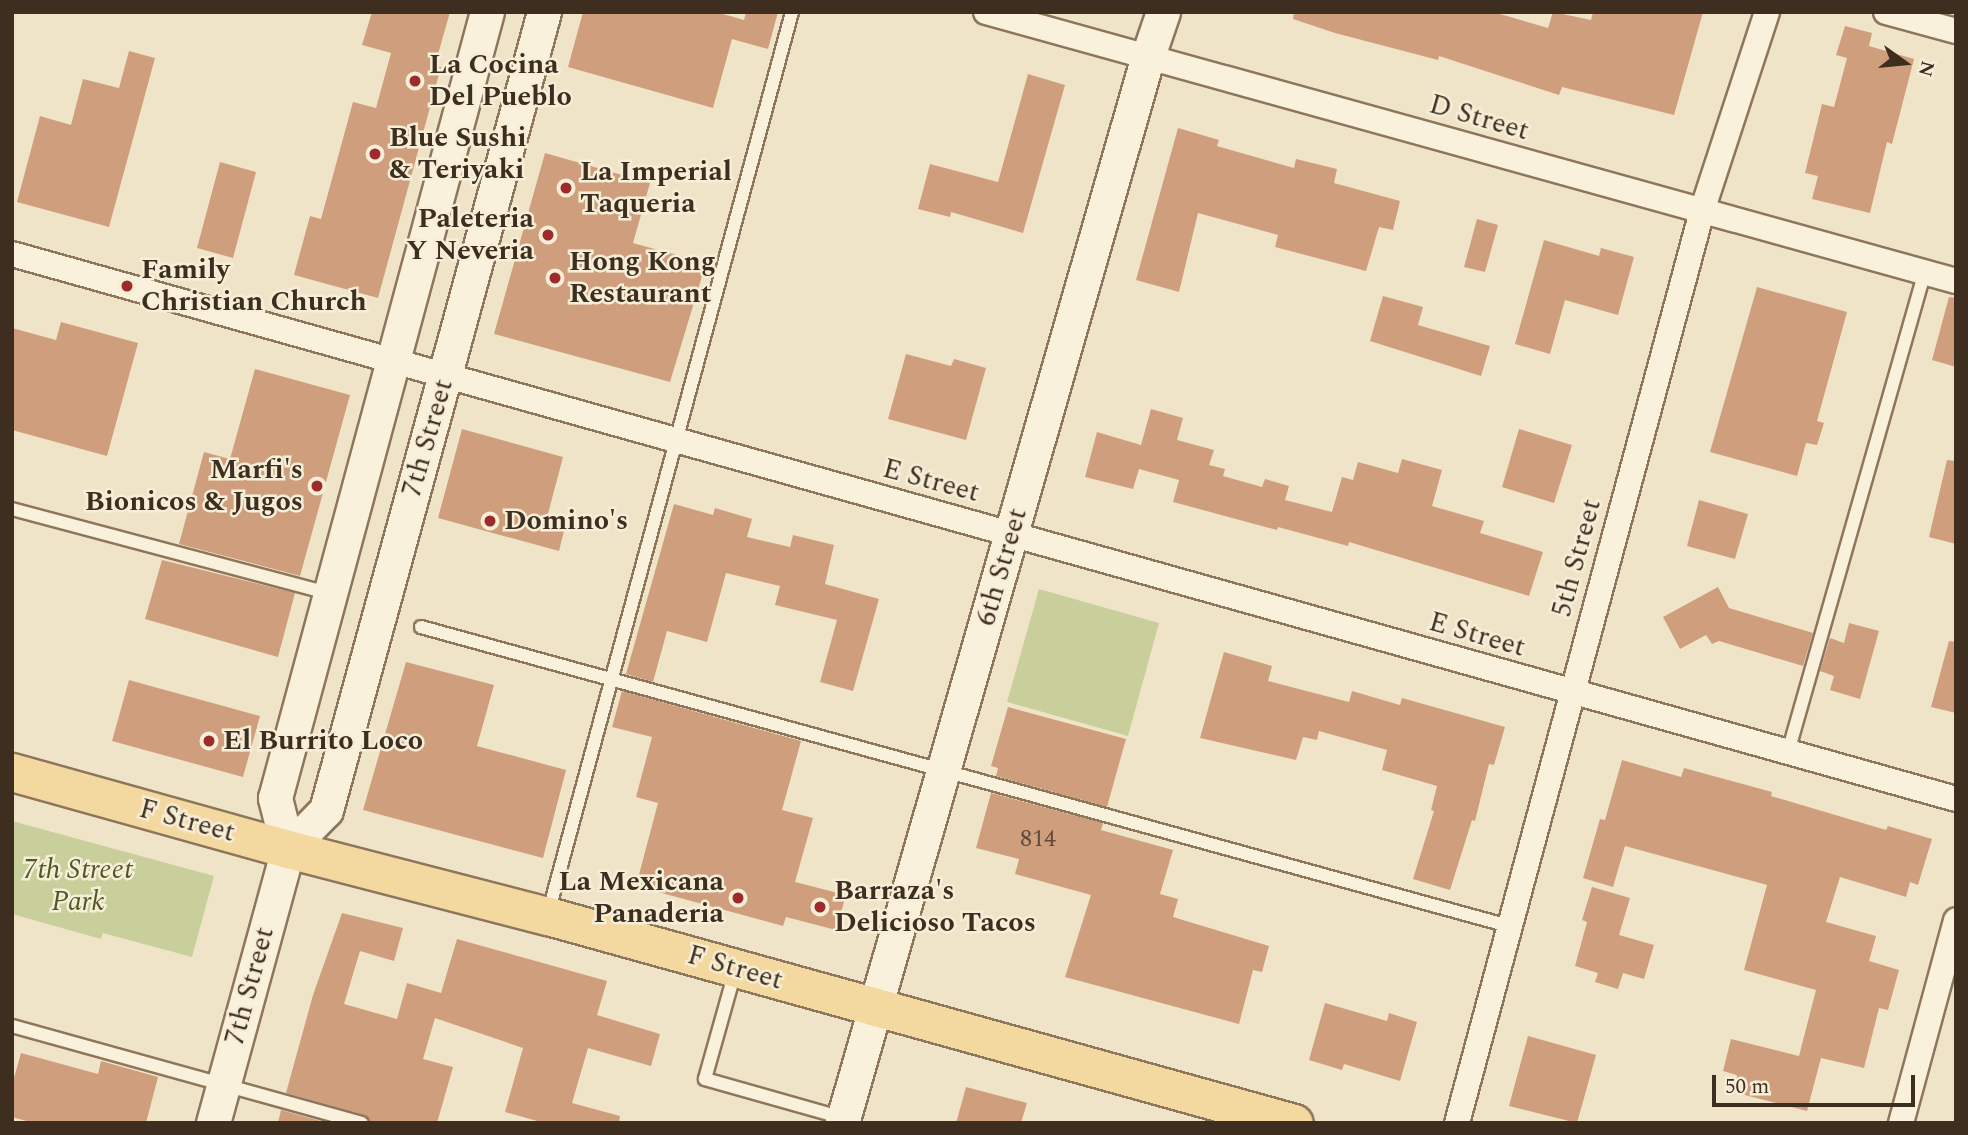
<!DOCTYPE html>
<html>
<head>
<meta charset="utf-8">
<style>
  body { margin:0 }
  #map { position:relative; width:1968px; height:1135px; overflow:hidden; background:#f0e4c8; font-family:Spectral,serif }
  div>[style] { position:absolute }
  .green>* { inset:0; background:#c9cf9b }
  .building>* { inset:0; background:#cf9f7d }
  .roads { filter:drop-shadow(2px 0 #8d765c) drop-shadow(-2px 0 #8d765c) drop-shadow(0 2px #8d765c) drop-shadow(0 -2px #8d765c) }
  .lane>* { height:12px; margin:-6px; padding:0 6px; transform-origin:6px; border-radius:6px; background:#faf1dc }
  .street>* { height:24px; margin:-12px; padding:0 12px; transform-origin:12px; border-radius:12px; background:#faf1dc }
  .secondary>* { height:33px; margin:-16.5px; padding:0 16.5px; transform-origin:16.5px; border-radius:16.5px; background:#faf1dc }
  .primary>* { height:37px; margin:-18.5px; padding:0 18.5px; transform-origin:18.5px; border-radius:18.5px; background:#f3d9a0 }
  .dots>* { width:19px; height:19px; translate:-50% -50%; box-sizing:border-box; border:4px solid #f7eed8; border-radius:50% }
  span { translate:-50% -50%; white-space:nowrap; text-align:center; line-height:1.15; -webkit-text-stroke:5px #f7eed8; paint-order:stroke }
  .number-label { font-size:24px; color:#624a37 }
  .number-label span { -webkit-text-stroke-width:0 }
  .poi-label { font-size:28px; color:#3d2e20; font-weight:700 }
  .left { translate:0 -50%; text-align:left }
  .right { translate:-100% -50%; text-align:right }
  .street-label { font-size:28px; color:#3d2e20 }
  .park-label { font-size:28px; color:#4d5a26; font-style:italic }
  .frame { position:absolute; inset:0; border:14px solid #3d2e20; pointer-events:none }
  .north { position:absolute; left:1870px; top:28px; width:70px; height:70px; -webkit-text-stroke:5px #f7eed8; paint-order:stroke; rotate:105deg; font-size:19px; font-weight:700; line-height:28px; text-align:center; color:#3d2e20 }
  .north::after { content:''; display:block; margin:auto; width:24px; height:32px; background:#3d2e20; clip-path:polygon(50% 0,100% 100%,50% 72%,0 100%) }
  .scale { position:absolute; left:1712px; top:1075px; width:203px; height:32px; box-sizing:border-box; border:4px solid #3d2e20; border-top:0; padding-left:9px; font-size:21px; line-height:24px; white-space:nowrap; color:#3d2e20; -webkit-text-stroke:5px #f7eed8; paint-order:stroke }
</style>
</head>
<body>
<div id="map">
  <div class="green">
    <i style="clip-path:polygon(1039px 589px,1159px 623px,1128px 736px,1007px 702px)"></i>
    <i style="clip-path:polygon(12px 821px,214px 876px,192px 957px,103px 933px,101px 939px,12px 914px)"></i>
  </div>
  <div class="building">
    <i style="clip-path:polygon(372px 12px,450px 12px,435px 65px,441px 67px,378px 298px,294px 275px,310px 216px,321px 219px,353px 102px,376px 108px,391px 53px,362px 45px)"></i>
    <i style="clip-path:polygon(583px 12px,716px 12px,744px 20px,746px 12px,778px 12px,768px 49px,732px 39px,713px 108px,568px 67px)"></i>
    <i style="clip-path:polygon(1294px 12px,1493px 12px,1548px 28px,1553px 12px,1591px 20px,1593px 12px,1703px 12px,1674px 115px,1562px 87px,1559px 95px,1439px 56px,1438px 60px,1335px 33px,1293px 19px)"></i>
    <i style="clip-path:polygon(1845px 26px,1872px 33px,1869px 46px,1914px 59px,1892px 144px,1887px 142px,1870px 213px,1812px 199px,1818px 176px,1805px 173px,1822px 104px,1834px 107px,1847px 58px,1836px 55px)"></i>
    <i style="clip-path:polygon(129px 51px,155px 58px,109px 227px,17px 202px,40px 116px,71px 125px,83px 79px,119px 88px)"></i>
    <i style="clip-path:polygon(1028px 74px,1065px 85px,1023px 233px,951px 212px,950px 217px,918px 209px,930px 164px,998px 182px)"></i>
    <i style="clip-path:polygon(1178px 128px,1219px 140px,1217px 146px,1294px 168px,1296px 159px,1337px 169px,1334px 183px,1400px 201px,1393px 230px,1379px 227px,1366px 271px,1275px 247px,1278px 235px,1198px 213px,1179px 292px,1136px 280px)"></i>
    <i style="clip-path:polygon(545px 153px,650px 183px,633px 243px,706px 263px,670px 382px,494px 334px)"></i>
    <i style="clip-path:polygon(220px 162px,256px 172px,233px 258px,197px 248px)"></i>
    <i style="clip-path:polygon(1477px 219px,1498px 225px,1485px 272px,1464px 267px)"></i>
    <i style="clip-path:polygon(1544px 240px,1599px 256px,1601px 248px,1634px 257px,1618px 315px,1565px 300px,1550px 354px,1515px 344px)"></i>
    <i style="clip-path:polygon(1757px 287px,1847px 312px,1817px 421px,1824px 423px,1817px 445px,1806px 443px,1797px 476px,1710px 452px)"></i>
    <i style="clip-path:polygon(1383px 296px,1423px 307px,1418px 325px,1490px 346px,1481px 376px,1370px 341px)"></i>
    <i style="clip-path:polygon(1949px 297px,1956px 298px,1956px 367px,1932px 360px)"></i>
    <i style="clip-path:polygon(61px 322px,138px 343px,107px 456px,12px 430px,12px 328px,56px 340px)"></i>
    <i style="clip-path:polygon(906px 354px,951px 366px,954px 359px,986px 368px,966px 440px,888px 419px)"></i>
    <i style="clip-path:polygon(255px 369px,350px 395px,300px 576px,179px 544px,204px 452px,230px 459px)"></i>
    <i style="clip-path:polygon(1151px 409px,1183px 418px,1177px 440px,1214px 450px,1209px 465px,1225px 469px,1223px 476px,1262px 487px,1265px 479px,1289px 486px,1285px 500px,1332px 512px,1342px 477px,1353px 480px,1358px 462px,1398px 473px,1402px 459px,1442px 470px,1432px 506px,1484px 521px,1480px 533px,1543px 552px,1529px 596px,1349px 542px,1348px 546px,1278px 527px,1277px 530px,1173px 502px,1179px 480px,1139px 469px,1133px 489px,1085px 477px,1097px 432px,1141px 445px)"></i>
    <i style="clip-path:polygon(462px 429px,563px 457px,548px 514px,567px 519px,559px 551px,438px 518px)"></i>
    <i style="clip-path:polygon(1519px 429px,1572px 445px,1554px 503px,1502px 487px)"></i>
    <i style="clip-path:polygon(1947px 460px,1956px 461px,1956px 544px,1929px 537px)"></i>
    <i style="clip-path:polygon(1699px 500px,1748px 514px,1735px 559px,1687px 546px)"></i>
    <i style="clip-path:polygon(674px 504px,713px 515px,715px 508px,752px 519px,747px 537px,790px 547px,793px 535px,834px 545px,825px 584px,879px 599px,853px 691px,820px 682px,837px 620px,775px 605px,780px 586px,726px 573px,707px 642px,667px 631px,653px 682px,626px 674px)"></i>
    <i style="clip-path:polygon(162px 560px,295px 593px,278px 657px,145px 619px)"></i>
    <i style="clip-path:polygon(1718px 587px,1729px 608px,1813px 633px,1803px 666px,1719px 641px,1712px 644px,1706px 635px,1680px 649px,1663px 617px)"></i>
    <i style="clip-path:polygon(1849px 623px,1879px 631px,1860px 699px,1830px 690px,1834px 676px,1820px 671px,1830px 638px,1844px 643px)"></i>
    <i style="clip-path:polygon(1949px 641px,1956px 642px,1956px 713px,1931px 707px)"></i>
    <i style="clip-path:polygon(1224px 652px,1272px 666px,1268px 681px,1349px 702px,1352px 691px,1400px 705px,1402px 698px,1505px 727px,1494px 765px,1489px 764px,1475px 821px,1472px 820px,1450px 890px,1413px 879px,1434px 811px,1431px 810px,1437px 786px,1382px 770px,1387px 750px,1319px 731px,1317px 740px,1303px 737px,1296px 760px,1200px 738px)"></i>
    <i style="clip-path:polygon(406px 662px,494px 685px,477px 746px,566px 770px,543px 858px,363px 810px)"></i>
    <i style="clip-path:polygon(129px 680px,260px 716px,243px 777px,112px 741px)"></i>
    <i style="clip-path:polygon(622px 691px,801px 741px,782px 810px,813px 818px,795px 882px,846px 895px,836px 930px,786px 917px,783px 926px,636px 886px,658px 803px,636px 797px,652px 737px,612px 727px)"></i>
    <i style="clip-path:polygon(1008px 707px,1126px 739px,1107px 807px,996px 776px,998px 768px,991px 766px)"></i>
    <i style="clip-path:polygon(1622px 760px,1681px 777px,1684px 768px,1772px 792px,1771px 796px,1886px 830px,1888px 826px,1932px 839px,1918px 885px,1910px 882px,1906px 897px,1840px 877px,1826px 922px,1876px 936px,1869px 961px,1899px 970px,1888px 1010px,1879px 1008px,1864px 1068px,1821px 1058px,1807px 1111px,1733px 1092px,1737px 1075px,1723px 1071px,1731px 1039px,1799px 1056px,1816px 990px,1744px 970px,1767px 885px,1625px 846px,1613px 887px,1583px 878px,1600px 819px,1605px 820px)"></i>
    <i style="clip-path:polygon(991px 793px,1103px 823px,1101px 830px,1173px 850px,1160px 894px,1178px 899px,1173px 917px,1269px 946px,1262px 972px,1253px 970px,1239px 1024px,1065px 977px,1091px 895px,1015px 874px,1019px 859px,976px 848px)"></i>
    <i style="clip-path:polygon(1592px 887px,1630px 898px,1619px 935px,1654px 945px,1644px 979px,1623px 973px,1618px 989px,1595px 982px,1598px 973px,1575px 966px,1587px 922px,1582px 920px)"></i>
    <i style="clip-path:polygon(342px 913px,403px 928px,394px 961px,360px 951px,344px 1004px,397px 1019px,407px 983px,441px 993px,457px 939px,607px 981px,597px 1015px,660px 1034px,651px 1066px,588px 1048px,572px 1103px,620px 1116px,619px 1123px,544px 1123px,505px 1112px,523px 1048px,435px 1018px,423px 1059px,453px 1067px,437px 1123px,371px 1123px,364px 1115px,286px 1093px,313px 995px)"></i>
    <i style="clip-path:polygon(1325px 1003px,1387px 1021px,1389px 1013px,1417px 1022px,1400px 1081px,1344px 1064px,1342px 1070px,1309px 1060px)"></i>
    <i style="clip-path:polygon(1528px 1036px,1596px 1055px,1577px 1123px,1509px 1106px)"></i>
    <i style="clip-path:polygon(21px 1053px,98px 1074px,101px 1061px,158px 1077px,146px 1123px,34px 1123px,12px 1117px,12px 1085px)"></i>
    <i style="clip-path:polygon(966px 1087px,1027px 1103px,1021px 1123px,956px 1123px)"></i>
    <i style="clip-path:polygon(281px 1110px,328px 1123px,278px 1123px)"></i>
  </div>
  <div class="roads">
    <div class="lane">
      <i style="left:12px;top:509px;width:327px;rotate:14.9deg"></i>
      <i style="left:421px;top:627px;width:1128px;rotate:15.37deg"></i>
      <i style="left:1788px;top:752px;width:499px;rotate:-74.1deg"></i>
      <i style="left:548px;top:914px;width:934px;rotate:-74.86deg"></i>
      <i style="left:735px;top:972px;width:111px;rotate:105.7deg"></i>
      <i style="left:705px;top:1079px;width:143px;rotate:15.8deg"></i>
      <i style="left:12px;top:1026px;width:363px;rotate:15.5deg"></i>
    </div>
    <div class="street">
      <i style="left:986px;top:12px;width:1007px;rotate:15.5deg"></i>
      <i style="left:1886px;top:12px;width:73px;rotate:15.2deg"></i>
      <i style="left:12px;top:254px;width:2019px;rotate:15.66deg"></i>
      <i style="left:1457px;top:1123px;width:944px;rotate:-74.96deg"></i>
      <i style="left:1702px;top:211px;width:209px;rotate:-71.9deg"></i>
      <i style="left:1901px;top:1123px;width:210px;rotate:-74.8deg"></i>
    </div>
    <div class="secondary">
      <i style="left:288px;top:849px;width:53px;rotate:-104.3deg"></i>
      <i style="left:275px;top:798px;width:814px;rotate:-74.91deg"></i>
      <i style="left:213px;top:1123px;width:284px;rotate:-74.7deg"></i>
      <i style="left:288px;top:849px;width:54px;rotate:-45.7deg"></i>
      <i style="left:326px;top:810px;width:827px;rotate:-74.72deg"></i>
      <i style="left:842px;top:1123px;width:1110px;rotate:-74deg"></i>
      <i style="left:1148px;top:56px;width:46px;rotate:-71.2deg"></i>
    </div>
    <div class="primary">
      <i style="left:12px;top:772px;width:287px;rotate:15.6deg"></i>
      <i style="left:288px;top:849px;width:268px;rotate:14.5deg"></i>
      <i style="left:548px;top:916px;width:774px;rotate:15.51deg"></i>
    </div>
  </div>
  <div class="dots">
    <i style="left:415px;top:81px;background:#9e2a2b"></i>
    <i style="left:375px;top:154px;background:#9e2a2b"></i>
    <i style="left:566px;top:188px;background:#9e2a2b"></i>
    <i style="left:548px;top:235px;background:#9e2a2b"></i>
    <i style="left:555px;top:278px;background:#9e2a2b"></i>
    <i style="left:127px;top:286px;background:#9e2a2b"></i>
    <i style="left:317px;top:486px;background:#9e2a2b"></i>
    <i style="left:490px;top:521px;background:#9e2a2b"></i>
    <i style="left:209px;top:741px;background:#9e2a2b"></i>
    <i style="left:738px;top:898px;background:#9e2a2b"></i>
    <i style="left:820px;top:907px;background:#9e2a2b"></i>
  </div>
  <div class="number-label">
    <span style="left:1038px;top:840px">814</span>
  </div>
  <div class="poi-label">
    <span class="left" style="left:429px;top:81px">La Cocina<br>Del Pueblo</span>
    <span class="left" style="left:389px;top:154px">Blue Sushi<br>&amp; Teriyaki</span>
    <span class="left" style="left:580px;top:188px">La Imperial<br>Taqueria</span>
    <span class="right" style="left:534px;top:235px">Paleteria<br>Y Neveria</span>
    <span class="left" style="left:569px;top:278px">Hong Kong<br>Restaurant</span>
    <span class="left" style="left:141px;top:286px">Family<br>Christian Church</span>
    <span class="right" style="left:303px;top:486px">Marfi's<br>Bionicos &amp; Jugos</span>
    <span class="left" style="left:504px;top:521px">Domino's</span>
    <span class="left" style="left:223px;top:741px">El Burrito Loco</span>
    <span class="right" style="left:724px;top:898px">La Mexicana<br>Panaderia</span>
    <span class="left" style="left:834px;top:907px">Barraza's<br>Delicioso Tacos</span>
  </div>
  <div class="street-label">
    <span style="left:1479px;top:118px;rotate:16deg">D Street</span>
    <span style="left:428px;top:438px;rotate:-74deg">7th Street</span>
    <span style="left:931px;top:481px;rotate:15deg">E Street</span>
    <span style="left:1577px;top:558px;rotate:-75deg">5th Street</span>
    <span style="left:1002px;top:567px;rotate:-74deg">6th Street</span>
    <span style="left:1477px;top:635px;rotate:16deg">E Street</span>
    <span style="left:187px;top:821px;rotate:15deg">F Street</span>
    <span style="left:735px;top:968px;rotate:16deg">F Street</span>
    <span style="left:250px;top:986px;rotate:-75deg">7th Street</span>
  </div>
  <div class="park-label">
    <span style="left:78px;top:886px">7th Street<br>Park</span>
  </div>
  <div class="frame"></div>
  <div class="north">N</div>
  <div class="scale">50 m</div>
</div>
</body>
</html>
